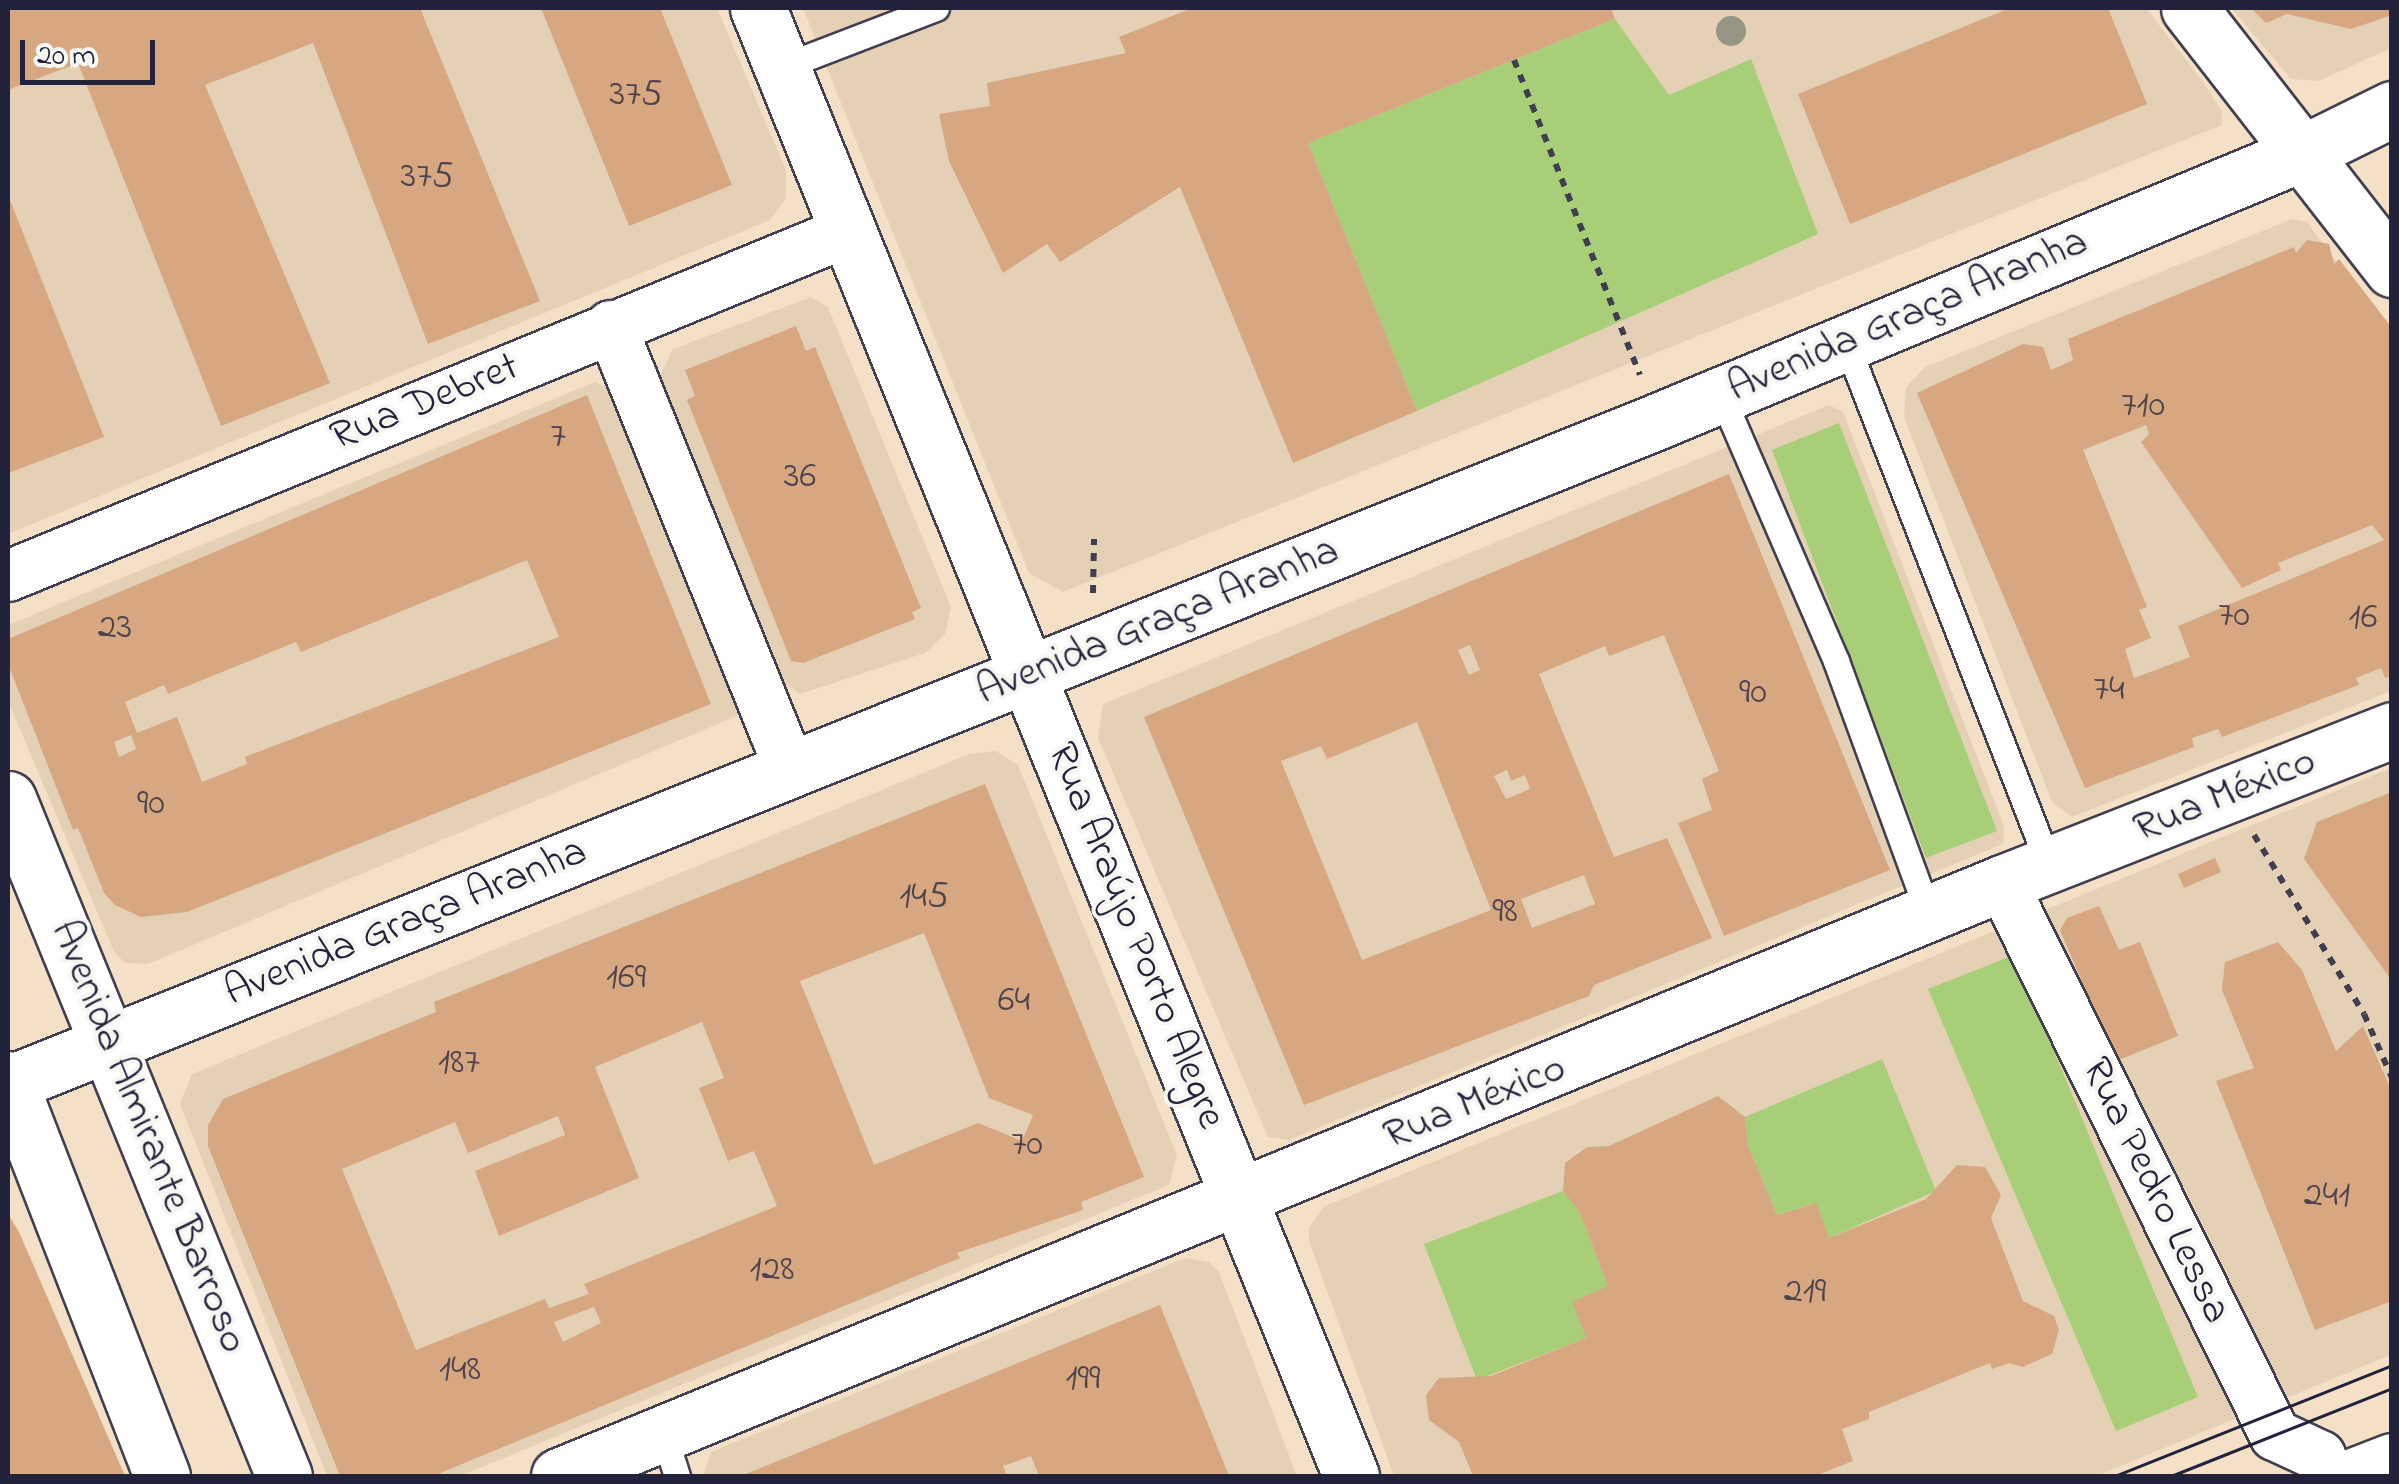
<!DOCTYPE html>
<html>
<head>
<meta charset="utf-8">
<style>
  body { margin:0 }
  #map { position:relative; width:2399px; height:1484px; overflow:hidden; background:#f3e0c7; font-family:"Indie Flower",sans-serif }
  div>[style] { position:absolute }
  .built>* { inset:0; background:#e4d1b5 }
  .green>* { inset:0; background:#a8ce78 }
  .building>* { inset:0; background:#d6a781 }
  .path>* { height:6px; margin-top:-3px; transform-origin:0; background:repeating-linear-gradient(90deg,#413e50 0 8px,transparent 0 16px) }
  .roads { filter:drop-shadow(2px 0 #413e50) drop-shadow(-2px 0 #413e50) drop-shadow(0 2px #413e50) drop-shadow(0 -2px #413e50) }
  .lane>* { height:25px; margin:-12.5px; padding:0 12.5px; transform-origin:12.5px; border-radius:12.5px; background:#fff }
  .street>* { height:50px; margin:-25px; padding:0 25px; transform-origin:25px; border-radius:25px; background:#fff }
  .secondary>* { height:55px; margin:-27.5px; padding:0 27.5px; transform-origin:27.5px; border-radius:27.5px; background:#fff }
  .primary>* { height:55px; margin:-27.5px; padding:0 27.5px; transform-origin:27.5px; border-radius:27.5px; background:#fff }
  .tram>* { height:2.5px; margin:-1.25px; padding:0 1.25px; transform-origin:1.25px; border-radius:1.25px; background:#22223b }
  .trees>* { width:30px; height:30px; margin:-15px; border-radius:50%; background:#969484 }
  span { translate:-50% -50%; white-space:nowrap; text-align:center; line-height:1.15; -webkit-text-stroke:8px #f6f6f2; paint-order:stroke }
  .number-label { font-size:38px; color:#4f434c }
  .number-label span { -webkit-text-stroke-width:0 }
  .street-label { font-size:42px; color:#22223b }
  .frame { position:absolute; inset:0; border:10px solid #22223b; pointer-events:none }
  .scale { position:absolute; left:20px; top:40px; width:135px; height:45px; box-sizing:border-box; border:5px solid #22223b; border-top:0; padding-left:12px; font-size:30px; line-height:35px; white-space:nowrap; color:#22223b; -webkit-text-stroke:8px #f6f6f2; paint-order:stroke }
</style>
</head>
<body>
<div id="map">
  <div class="built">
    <i style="clip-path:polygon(8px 8px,717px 8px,786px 170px,786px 198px,770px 220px,8px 534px)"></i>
    <i style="clip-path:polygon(803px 8px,2146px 8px,2201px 79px,2222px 111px,2222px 125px,1063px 592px,1029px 573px)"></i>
    <i style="clip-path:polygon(2231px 8px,2391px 8px,2391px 48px,2319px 81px,2291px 79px)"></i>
    <i style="clip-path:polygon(2292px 219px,2307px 222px,2391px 337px,2391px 691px,2072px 817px,2052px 802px,1904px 417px,1906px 387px,1925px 367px)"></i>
    <i style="clip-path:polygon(811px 297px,828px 307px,951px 607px,945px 634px,925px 653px,800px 694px,782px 681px,658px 380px,673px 349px)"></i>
    <i style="clip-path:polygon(595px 382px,611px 389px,741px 707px,737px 716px,148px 964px,125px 963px,114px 952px,8px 701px,8px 625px)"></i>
    <i style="clip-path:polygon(1829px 405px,1843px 412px,2004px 826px,2003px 844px,1289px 1140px,1268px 1137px,1098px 738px,1103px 704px)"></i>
    <i style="clip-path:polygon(996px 751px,1018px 765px,1177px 1155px,1169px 1185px,460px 1476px,327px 1476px,180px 1104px,192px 1074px,969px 754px)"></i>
    <i style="clip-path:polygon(2391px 768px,2391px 1355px,2096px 1476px,1394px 1476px,1309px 1241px,1309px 1228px,1323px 1207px)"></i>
    <i style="clip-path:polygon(1185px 1258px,1209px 1262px,1219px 1272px,1297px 1476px,703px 1476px,711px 1452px)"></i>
  </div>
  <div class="green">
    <i style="clip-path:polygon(1615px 19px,1669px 95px,1751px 59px,1818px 234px,1417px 411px,1308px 143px)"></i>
    <i style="clip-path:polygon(1839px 423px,1997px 831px,1926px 858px,1772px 450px)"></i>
    <i style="clip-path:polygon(2014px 955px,2198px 1397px,2116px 1431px,1928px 989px)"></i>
    <i style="clip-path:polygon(1882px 1059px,1936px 1191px,1829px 1238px,1815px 1203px,1777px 1215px,1748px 1146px,1745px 1117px)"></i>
    <i style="clip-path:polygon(1563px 1191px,1580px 1213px,1608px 1286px,1573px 1302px,1586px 1338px,1477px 1380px,1424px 1244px)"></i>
  </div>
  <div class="building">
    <i style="clip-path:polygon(8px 8px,420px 8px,540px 301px,428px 344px,313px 43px,205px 85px,330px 383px,221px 426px,78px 63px,8px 90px)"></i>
    <i style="clip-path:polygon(541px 8px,660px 8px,732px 185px,629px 226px)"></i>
    <i style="clip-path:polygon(1192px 8px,1611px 8px,1615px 19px,1308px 143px,1417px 411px,1293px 463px,1180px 187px,1060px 262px,1047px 244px,1003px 273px,949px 161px,939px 114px,990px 106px,987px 83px,1126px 53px,1119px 37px)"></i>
    <i style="clip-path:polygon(2010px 8px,2108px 8px,2147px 104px,1850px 224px,1798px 94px)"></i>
    <i style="clip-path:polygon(2251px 8px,2392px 8px,2392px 15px,2351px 29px,2287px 14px,2266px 23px)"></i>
    <i style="clip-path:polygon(8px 195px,104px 437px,8px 473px)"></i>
    <i style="clip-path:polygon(evenodd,2307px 240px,2329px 244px,2334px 264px,2339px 259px,2392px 328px,2392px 676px,2385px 678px,2381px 668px,2356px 678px,2359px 685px,2222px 737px,2218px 729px,2192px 738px,2194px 747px,2085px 788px,1917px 393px,2023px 344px,2043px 347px,2051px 370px,2073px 360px,2068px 339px,2294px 247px,2296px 253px,2307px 240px,2146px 425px,2149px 434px,2141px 442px,2242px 588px,2281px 570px,2278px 563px,2372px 525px,2384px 540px,2178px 626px,2190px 657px,2134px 678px,2125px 649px,2151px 638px,2139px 610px,2147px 607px,2083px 450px,2146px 425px)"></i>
    <i style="clip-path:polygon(796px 326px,806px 351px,815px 347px,921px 608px,912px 612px,915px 619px,803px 663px,791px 661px,687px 400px,695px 396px,685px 370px)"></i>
    <i style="clip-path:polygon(evenodd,587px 395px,711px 704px,187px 912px,141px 917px,115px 905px,104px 893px,78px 828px,73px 830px,8px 664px,8px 639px,587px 395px,527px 560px,559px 637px,245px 757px,247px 764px,202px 782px,177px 717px,137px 733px,125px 702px,164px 685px,168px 694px,296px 642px,301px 652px,527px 560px,587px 395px,131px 735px,136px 749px,119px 757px,114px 742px,131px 735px)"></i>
    <i style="clip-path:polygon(evenodd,1729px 474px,1890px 870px,1724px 936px,1678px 823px,1712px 810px,1702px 779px,1719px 771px,1664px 635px,1609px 656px,1605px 646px,1539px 674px,1614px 857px,1667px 838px,1712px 938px,1594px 985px,1589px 996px,1304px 1105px,1144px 717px,1729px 474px,1470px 645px,1480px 670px,1469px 675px,1458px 650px,1470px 645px,1729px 474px,1417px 722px,1491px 910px,1362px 960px,1281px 761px,1321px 746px,1327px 759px,1417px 722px,1729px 474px,1507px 770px,1511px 781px,1525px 775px,1530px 789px,1506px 799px,1494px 776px,1507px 770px,1729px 474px,1584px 875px,1595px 904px,1532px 928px,1521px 899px,1584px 875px)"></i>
    <i style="clip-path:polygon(evenodd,985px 784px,1144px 1177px,1081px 1202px,1083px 1210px,957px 1253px,960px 1258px,438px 1474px,340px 1476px,208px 1146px,208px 1125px,223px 1099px,436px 1012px,434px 1002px,985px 784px,924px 933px,989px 1098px,1033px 1115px,1022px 1141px,978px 1123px,874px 1165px,800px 981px,924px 933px,985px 784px,702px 1022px,724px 1078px,699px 1088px,728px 1161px,754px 1151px,777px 1206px,584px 1284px,589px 1294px,549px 1308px,545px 1299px,416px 1350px,342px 1169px,455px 1122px,468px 1153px,558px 1116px,565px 1135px,475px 1171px,499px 1236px,639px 1178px,595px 1067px,702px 1022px,985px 784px,594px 1307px,601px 1323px,563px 1342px,554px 1322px,594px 1307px)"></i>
    <i style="clip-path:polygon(2392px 792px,2392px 981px,2304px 859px,2317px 822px)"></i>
    <i style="clip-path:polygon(2215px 858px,2221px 872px,2184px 888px,2178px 874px)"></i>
    <i style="clip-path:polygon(2099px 906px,2119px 950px,2140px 942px,2178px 1036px,2116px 1061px,2060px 930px,2067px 918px)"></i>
    <i style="clip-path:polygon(2278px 942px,2302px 970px,2336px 1051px,2363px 1026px,2392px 1092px,2392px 1301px,2315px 1330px,2216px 1081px,2254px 1068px,2222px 990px,2225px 962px)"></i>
    <i style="clip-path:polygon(1718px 1096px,1745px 1117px,1748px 1146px,1777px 1215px,1816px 1203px,1829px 1238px,1926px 1199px,1957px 1165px,1985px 1167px,2001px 1195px,1991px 1218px,2023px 1301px,2054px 1316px,2059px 1330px,2052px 1354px,2023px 1367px,2009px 1363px,1992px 1369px,1990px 1363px,1869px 1412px,1869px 1419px,1842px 1429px,1853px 1461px,1815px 1476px,1473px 1476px,1459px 1442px,1429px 1420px,1426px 1395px,1439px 1378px,1491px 1376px,1586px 1338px,1572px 1302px,1608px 1286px,1580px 1213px,1563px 1191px,1565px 1163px,1587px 1147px,1609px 1146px)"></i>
    <i style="clip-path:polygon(8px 1214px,19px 1232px,125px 1476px,8px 1476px)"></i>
    <i style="clip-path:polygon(1160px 1305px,1229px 1476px,1039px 1476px,1031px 1456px,1003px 1466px,1007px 1476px,741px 1476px)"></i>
  </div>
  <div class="path">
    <i style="left:1514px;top:60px;width:339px;rotate:68.2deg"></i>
    <i style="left:1093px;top:593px;width:54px;rotate:-88.9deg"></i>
    <i style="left:2254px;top:835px;width:210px;rotate:58.4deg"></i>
    <i style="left:2364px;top:1014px;width:70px;rotate:66.4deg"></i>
  </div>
  <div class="roads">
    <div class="lane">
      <i style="left:782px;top:67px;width:165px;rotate:-21deg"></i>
      <i style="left:1845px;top:340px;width:563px;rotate:68.77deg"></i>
      <i style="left:1721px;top:395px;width:290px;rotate:66.6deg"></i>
      <i style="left:1836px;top:661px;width:270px;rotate:69.9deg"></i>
      <i style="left:664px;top:1435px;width:43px;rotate:72.4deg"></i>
    </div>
    <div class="street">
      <i style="left:611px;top:326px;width:475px;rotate:68deg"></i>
      <i style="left:8px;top:576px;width:904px;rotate:-22.31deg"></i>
      <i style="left:2002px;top:883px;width:616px;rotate:63.68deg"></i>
      <i style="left:2275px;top:1435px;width:50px;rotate:25deg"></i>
      <i style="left:2320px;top:1456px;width:22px;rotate:68deg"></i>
      <i style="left:2348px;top:1476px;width:47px;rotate:-21.1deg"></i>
    </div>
    <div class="secondary">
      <i style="left:758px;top:8px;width:1583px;rotate:68deg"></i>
      <i style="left:2189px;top:8px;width:331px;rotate:52.1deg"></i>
      <i style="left:8px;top:799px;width:731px;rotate:67.82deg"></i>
      <i style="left:8px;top:1079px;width:426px;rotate:68.8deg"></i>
      <i style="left:559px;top:1476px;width:1560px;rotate:-22.34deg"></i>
      <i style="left:2002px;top:883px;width:419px;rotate:-21.4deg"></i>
    </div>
    <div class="primary">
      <i style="left:8px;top:1084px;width:1778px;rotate:-21.89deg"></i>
      <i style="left:1658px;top:421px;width:701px;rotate:-22.58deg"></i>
      <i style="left:2305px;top:152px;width:97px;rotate:-26.3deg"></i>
    </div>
  </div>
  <div class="tram">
    <i style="left:2115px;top:1476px;width:298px;rotate:-21.8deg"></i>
    <i style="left:2171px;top:1476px;width:238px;rotate:-21.7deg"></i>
  </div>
  <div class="trees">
    <i style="left:1731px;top:31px"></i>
  </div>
  <div class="number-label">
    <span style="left:636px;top:96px">375</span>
    <span style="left:427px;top:178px">375</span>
    <span style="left:2143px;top:407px">710</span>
    <span style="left:558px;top:438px">7</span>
    <span style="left:800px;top:478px">36</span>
    <span style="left:2234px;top:617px">70</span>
    <span style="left:2363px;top:619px">16</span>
    <span style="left:115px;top:629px">23</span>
    <span style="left:2109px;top:691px">74</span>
    <span style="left:1753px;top:694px">90</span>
    <span style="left:151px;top:805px">90</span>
    <span style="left:924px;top:898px">145</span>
    <span style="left:1505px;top:913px">98</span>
    <span style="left:626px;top:979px">169</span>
    <span style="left:1014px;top:1002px">64</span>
    <span style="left:459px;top:1064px">187</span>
    <span style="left:1027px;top:1146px">70</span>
    <span style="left:2327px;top:1197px">241</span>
    <span style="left:772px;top:1271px">128</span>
    <span style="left:1805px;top:1293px">219</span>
    <span style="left:460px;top:1371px">148</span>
    <span style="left:1083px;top:1380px">199</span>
  </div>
  <div class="street-label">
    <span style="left:1908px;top:316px;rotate:-23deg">Avenida Graça Aranha</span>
    <span style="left:425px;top:403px;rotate:-22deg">Rua Debret</span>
    <span style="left:1158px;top:622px;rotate:-22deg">Avenida Graça Aranha</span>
    <span style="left:2225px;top:796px;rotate:-22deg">Rua México</span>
    <span style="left:406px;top:923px;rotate:-22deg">Avenida Graça Aranha</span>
    <span style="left:1135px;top:936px;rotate:68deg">Rua Araújo Porto Alegre</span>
    <span style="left:1475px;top:1103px;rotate:-22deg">Rua México</span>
    <span style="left:148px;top:1137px;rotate:68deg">Avenida Almirante Barroso</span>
    <span style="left:2155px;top:1191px;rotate:64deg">Rua Pedro Lessa</span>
  </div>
  <div class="frame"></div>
  <div class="scale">20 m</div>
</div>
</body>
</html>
